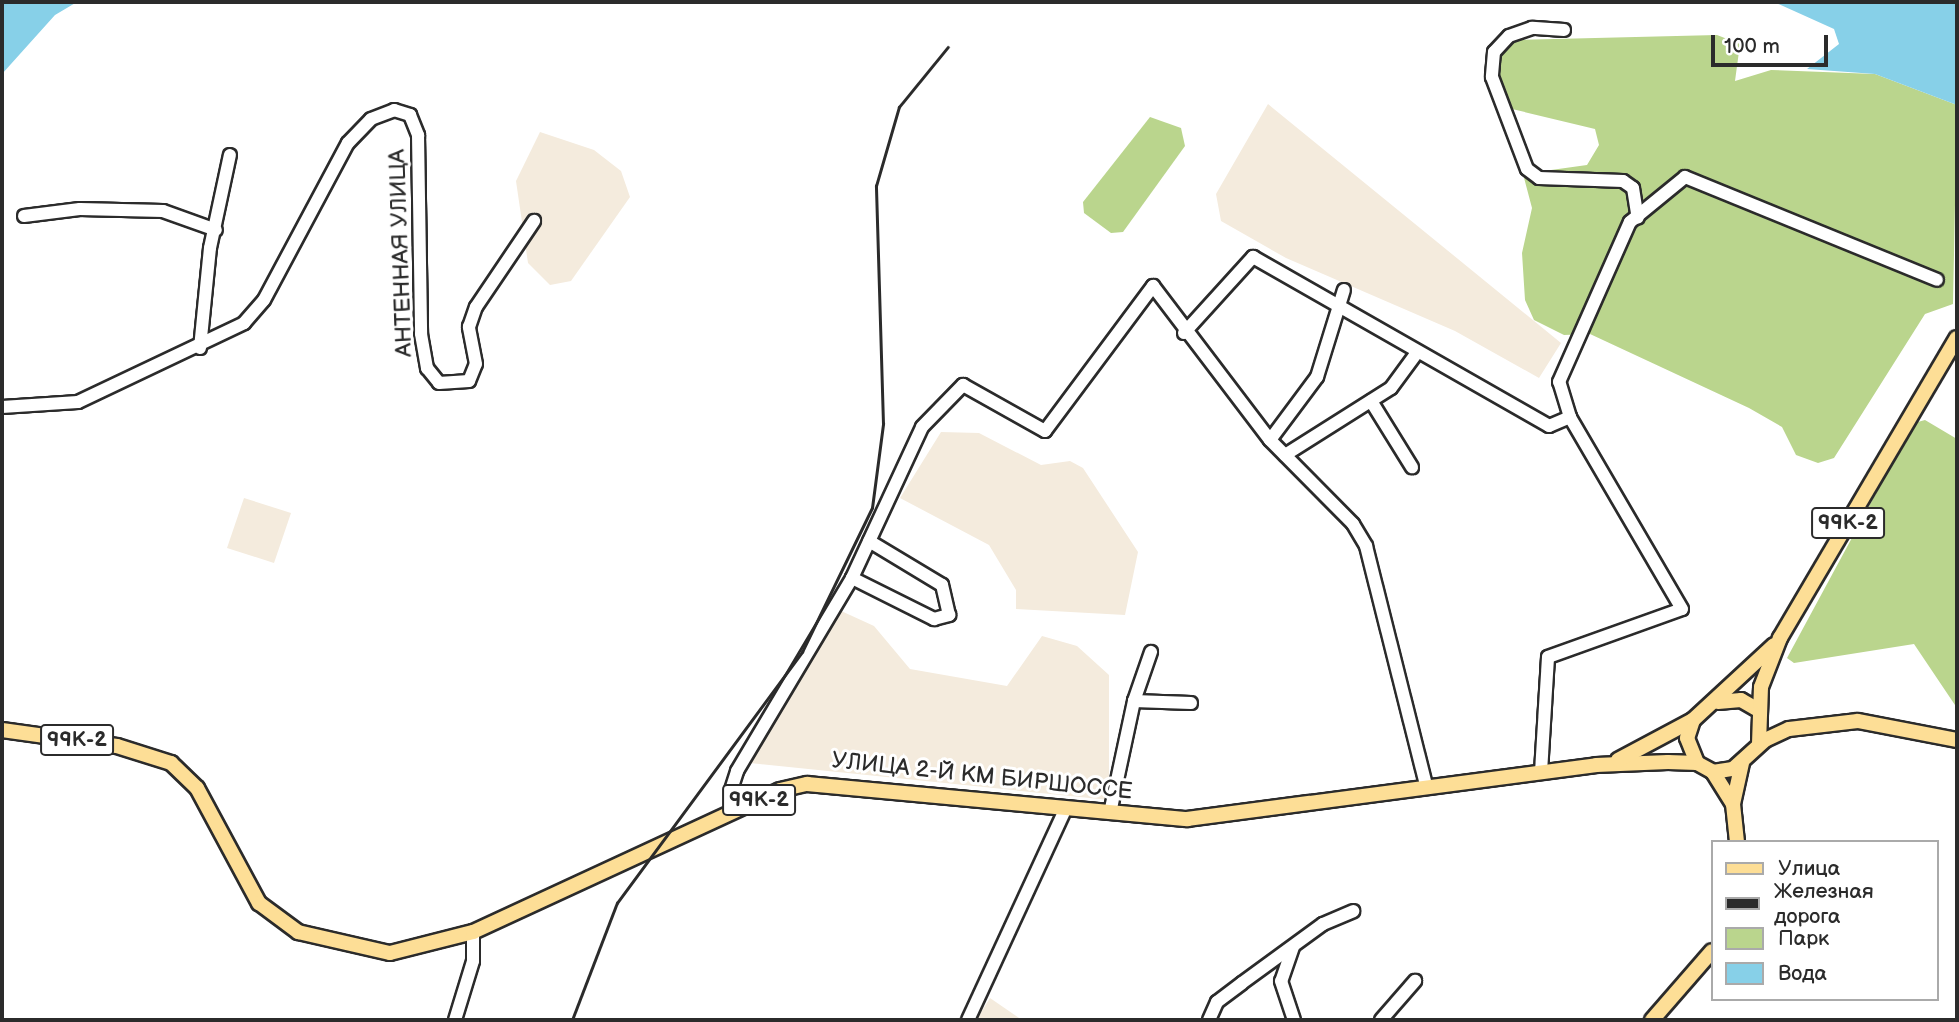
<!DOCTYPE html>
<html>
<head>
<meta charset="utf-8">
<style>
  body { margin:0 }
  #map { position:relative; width:1959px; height:1022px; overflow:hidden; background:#fff; font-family:"Balsamiq Sans",sans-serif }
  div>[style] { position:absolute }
  .built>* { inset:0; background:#f4ebdd }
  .green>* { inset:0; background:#bad58d }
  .water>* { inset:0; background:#87d0e8 }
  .roads { filter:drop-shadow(2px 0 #2b2b2b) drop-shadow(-2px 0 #2b2b2b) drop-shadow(0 2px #2b2b2b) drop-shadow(0 -2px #2b2b2b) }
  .minor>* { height:12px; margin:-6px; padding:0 6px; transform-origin:6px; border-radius:6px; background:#fff }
  .major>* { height:14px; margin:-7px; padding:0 7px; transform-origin:7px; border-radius:7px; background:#fdde96 }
  .rail>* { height:2.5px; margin:-1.25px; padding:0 1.25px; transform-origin:1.25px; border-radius:1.25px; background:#2b2b2b }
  span { translate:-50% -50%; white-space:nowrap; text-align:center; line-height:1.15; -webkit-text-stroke:6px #fff; paint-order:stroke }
  .shield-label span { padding:2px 5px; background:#fff; border:2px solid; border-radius:5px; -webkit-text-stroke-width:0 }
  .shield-label { font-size:21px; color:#2b2b2b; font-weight:700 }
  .street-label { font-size:23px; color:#2b2b2b }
  .frame { position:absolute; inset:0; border:4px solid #2b2b2b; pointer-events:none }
  .legend { position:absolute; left:1711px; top:840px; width:228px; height:161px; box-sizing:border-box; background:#fff; border:2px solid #aaa; margin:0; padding:9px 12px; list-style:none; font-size:21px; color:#2b2b2b }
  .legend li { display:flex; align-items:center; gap:14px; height:35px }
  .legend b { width:35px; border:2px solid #aaa }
  .scale { position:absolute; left:1711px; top:35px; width:117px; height:32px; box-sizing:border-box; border:4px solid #2b2b2b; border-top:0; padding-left:9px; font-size:21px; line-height:24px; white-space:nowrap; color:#2b2b2b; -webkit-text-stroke:5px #fff; paint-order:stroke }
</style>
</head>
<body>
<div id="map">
  <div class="built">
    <i style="clip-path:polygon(1268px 104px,1561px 343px,1539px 378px,1455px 331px,1286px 258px,1221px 221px,1216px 194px)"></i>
    <i style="clip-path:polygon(540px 132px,594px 150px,621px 171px,630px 197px,571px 281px,550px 285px,528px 263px,516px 181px)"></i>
    <i style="clip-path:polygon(941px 432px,979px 433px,1041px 465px,1070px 461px,1083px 468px,1138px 552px,1125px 615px,1016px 609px,1016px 590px,989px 545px,900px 498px)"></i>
    <i style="clip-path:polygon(244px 498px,291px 513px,274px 563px,227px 548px)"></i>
    <i style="clip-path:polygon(839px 610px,874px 626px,910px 669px,1007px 686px,1042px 636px,1077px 646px,1109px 675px,1109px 800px,750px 763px)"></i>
    <i style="clip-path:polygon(990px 998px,1022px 1020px,976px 1020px)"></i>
  </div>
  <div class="green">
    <i style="clip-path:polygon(1717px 35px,1740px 44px,1735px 81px,1771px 70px,1875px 74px,1957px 105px,1953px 304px,1925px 314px,1834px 458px,1818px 463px,1796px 455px,1782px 427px,1749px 408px,1590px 334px,1564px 335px,1534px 320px,1525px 300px,1522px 253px,1532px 208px,1523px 174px,1587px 165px,1599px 145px,1595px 129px,1512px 109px,1495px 95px,1485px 73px,1489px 53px,1514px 40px)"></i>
    <i style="clip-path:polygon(1150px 117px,1181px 128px,1185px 146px,1123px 232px,1111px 233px,1084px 213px,1083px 202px)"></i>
    <i style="clip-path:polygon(1925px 420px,1957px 439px,1957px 708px,1914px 644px,1794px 663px,1787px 658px,1914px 423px)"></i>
  </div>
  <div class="water">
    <i style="clip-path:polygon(2px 2px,77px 2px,55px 15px,2px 74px)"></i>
    <i style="clip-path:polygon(1774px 2px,1957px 2px,1957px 105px,1875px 74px,1807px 69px,1839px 44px,1834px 29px)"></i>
  </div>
  <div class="roads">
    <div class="minor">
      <i style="left:1564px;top:30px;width:32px;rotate:-176deg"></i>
      <i style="left:1532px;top:28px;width:24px;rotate:161deg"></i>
      <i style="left:1509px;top:36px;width:22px;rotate:133deg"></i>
      <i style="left:1494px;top:52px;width:25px;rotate:95deg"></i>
      <i style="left:1492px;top:77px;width:98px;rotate:69.2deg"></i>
      <i style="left:1527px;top:169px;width:15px;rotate:37deg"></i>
      <i style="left:1539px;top:178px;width:84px;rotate:2deg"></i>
      <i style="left:1623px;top:181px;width:12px;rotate:35deg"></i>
      <i style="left:1633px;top:188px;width:30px;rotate:81deg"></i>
      <i style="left:24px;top:216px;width:56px;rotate:-7.1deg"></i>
      <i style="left:80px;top:209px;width:83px;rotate:1.4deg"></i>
      <i style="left:163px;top:211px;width:56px;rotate:19.7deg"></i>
      <i style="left:1184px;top:333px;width:103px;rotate:-47.8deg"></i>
      <i style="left:1253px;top:257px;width:341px;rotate:29.7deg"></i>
      <i style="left:1549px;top:426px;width:23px;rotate:-23deg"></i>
      <i style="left:200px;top:348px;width:100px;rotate:-84.3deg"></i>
      <i style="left:210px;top:248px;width:95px;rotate:-77.9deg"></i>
      <i style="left:1371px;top:401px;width:78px;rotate:58.2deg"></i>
      <i style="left:2px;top:407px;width:76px;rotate:-3.8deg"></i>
      <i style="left:78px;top:402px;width:184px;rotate:-25.4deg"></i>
      <i style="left:244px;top:323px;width:30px;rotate:-49deg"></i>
      <i style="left:264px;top:300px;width:178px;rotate:-61.9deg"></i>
      <i style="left:348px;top:143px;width:33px;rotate:-46deg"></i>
      <i style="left:371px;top:119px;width:25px;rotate:-21deg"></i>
      <i style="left:394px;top:110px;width:17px;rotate:17deg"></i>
      <i style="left:410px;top:115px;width:22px;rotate:68deg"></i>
      <i style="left:418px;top:135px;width:199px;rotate:89.1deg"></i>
      <i style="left:421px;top:334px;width:35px;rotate:80deg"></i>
      <i style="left:427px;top:368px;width:19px;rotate:51deg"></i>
      <i style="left:439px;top:383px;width:30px;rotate:-4deg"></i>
      <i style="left:469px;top:381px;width:18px;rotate:-68deg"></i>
      <i style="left:476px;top:364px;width:38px;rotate:-101deg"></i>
      <i style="left:469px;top:327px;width:21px;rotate:-71deg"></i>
      <i style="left:476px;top:307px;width:104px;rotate:-56deg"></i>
      <i style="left:1270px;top:440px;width:79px;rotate:-53.3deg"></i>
      <i style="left:1317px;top:377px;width:91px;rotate:-72.8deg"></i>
      <i style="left:1285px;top:455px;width:125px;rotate:-32.3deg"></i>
      <i style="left:1391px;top:388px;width:42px;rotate:-53.7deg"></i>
      <i style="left:852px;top:578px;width:92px;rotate:26.6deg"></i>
      <i style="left:934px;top:619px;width:16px;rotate:-15deg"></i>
      <i style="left:949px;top:615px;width:31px;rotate:-103deg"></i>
      <i style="left:942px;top:585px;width:85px;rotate:-148.9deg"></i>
      <i style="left:1134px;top:701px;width:52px;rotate:-70.9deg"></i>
      <i style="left:1541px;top:772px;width:115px;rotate:-86.5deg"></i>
      <i style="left:1548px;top:657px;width:142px;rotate:-19.7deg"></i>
      <i style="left:1682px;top:609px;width:222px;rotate:-120.3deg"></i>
      <i style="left:1570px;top:417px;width:37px;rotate:-107deg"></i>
      <i style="left:1559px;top:382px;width:175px;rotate:-66.1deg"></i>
      <i style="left:1630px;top:222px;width:71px;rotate:-39.3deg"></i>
      <i style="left:1685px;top:177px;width:272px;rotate:22.2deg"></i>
      <i style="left:735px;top:811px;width:21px;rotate:-101deg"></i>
      <i style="left:731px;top:790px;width:20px;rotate:-72deg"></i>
      <i style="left:737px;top:771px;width:225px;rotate:-59.2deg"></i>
      <i style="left:852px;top:578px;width:166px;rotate:-65.1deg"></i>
      <i style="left:922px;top:427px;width:59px;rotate:-45.7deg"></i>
      <i style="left:963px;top:385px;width:94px;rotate:29.3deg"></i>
      <i style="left:1045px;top:431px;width:181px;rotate:-53.3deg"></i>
      <i style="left:1153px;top:286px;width:193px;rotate:52.8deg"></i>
      <i style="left:1270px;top:440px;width:118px;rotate:45.3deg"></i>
      <i style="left:1353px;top:524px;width:26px;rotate:59deg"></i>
      <i style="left:1366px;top:546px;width:246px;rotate:75.9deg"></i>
      <i style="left:1110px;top:813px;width:115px;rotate:-77.9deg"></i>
      <i style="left:1134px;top:701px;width:57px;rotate:2deg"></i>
      <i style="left:1293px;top:947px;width:36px;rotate:109deg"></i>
      <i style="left:1281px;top:981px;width:41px;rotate:71.6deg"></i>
      <i style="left:455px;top:1020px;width:62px;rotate:-73deg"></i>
      <i style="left:473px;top:961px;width:29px;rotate:-90deg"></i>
      <i style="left:968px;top:1020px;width:231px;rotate:-65.2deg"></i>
      <i style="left:1209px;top:1020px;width:20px;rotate:-66deg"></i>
      <i style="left:1217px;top:1002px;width:31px;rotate:-37deg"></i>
      <i style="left:1242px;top:983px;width:100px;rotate:-36.1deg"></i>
      <i style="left:1323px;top:924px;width:33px;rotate:-23deg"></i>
      <i style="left:1381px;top:1020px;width:52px;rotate:-48.9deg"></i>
    </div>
    <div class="major">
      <i style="left:1718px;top:702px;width:23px;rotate:-5deg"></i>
      <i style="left:1741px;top:700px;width:20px;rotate:30deg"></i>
      <i style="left:1693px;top:720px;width:19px;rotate:108deg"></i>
      <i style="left:1687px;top:738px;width:27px;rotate:68deg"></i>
      <i style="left:2px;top:730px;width:116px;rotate:7.9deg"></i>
      <i style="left:117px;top:746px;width:57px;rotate:17.5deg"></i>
      <i style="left:171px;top:763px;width:36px;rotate:44deg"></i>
      <i style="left:197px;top:788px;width:131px;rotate:61.7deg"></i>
      <i style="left:259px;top:903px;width:49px;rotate:36.6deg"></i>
      <i style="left:298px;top:932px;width:94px;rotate:12.9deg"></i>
      <i style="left:390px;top:953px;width:86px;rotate:-14.2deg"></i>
      <i style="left:473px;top:932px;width:338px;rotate:-24.8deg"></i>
      <i style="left:780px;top:790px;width:28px;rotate:-13deg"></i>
      <i style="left:807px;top:784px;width:382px;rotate:5.3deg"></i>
      <i style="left:1187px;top:819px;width:413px;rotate:-7.5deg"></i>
      <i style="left:1596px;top:765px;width:72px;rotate:-2.4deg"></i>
      <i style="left:1668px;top:762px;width:29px;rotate:2deg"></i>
      <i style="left:1697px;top:763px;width:18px;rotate:29deg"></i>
      <i style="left:1713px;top:772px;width:38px;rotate:58deg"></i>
      <i style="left:1759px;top:744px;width:57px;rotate:-88deg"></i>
      <i style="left:1761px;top:687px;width:53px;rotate:-68.8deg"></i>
      <i style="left:1780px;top:638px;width:348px;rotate:-59.5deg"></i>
      <i style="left:1618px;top:760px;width:85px;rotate:-28.1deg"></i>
      <i style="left:1693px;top:720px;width:110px;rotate:-42.8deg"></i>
      <i style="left:1713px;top:772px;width:20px;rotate:-9deg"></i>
      <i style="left:1733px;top:769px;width:43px;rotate:-42.2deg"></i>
      <i style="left:1765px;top:740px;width:26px;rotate:-25deg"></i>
      <i style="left:1789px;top:729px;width:69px;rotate:-6.6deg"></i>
      <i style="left:1858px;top:721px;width:101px;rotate:10.9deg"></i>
      <i style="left:1737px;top:842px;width:38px;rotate:-96deg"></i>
      <i style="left:1733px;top:804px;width:42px;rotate:-77.6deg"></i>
      <i style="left:1652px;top:1020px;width:91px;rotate:-49deg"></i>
    </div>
  </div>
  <div class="rail">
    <i style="left:572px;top:1020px;width:125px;rotate:-69deg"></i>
    <i style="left:617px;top:903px;width:312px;rotate:-53.6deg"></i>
    <i style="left:802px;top:652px;width:160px;rotate:-64.1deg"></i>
    <i style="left:872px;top:508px;width:85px;rotate:-82.5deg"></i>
    <i style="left:883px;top:424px;width:238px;rotate:-91.7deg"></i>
    <i style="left:876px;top:186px;width:82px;rotate:-73.8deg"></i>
    <i style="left:899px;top:107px;width:77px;rotate:-50.8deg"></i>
  </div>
  <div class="shield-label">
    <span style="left:1848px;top:523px">99К-2</span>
    <span style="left:77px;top:740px">99К-2</span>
    <span style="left:759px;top:800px">99К-2</span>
  </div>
  <div class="street-label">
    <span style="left:401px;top:253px;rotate:-92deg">АНТЕННАЯ УЛИЦА</span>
    <span style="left:982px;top:776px;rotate:6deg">УЛИЦА 2-Й КМ БИРШОССЕ</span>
  </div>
  <div class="frame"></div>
  <ul class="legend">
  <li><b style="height:9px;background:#fdde96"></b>Улица</li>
  <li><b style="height:9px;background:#2b2b2b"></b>Железная дорога</li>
  <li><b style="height:19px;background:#bad58d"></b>Парк</li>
  <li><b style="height:19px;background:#87d0e8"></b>Вода</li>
  </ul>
  <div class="scale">100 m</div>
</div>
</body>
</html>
